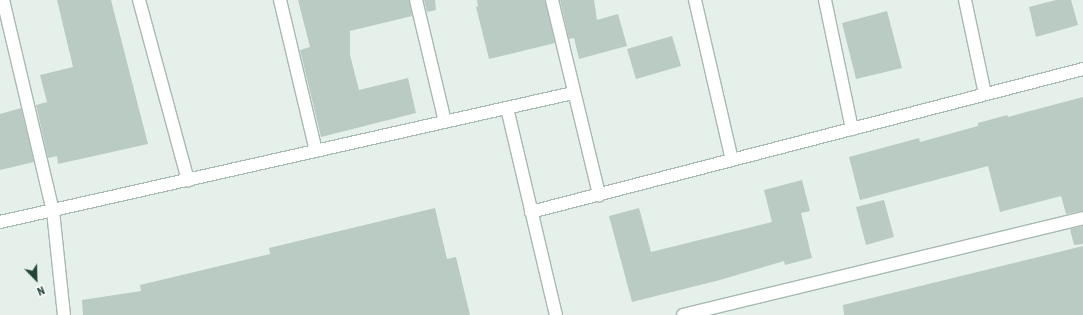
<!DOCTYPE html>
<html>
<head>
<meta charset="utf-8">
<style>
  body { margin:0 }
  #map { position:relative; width:1083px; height:315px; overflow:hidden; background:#e5f0ea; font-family:"Roboto Condensed",sans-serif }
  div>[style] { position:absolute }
  .building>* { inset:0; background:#bacbc3 }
  .roads { filter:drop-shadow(1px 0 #a7b9b1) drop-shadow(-1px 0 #a7b9b1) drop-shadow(0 1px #a7b9b1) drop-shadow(0 -1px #a7b9b1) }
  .minor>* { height:12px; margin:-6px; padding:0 6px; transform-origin:6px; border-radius:6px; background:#fff }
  span { translate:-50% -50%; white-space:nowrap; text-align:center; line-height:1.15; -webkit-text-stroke:3px #f7fbf9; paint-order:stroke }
  .north { position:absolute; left:16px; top:259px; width:40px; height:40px; -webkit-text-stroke:3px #f7fbf9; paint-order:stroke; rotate:157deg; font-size:11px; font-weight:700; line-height:16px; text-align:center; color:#224439 }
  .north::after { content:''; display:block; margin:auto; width:14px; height:18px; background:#224439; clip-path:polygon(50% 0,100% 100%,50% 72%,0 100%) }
</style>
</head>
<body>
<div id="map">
  <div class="building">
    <i style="clip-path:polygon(57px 0,111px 0,148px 144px,58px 164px,57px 156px,48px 158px,36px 105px,47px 102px,40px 75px,73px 67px)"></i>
    <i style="clip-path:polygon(298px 0,409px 0,412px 16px,350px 31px,350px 55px,359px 90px,408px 78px,416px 113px,321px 137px,300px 50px,310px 47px)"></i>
    <i style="clip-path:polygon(424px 0,435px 0,436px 10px,427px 12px)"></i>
    <i style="clip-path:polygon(477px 0,545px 0,555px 43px,489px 59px,476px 7px,478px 6px)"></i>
    <i style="clip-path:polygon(560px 0,594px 0,597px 20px,618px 14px,627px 46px,579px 59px,574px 38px,569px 39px)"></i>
    <i style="clip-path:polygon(1056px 0,1071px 0,1078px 25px,1036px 37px,1029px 7px)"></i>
    <i style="clip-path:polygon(887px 11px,902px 68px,856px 79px,842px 23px)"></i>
    <i style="clip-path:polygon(672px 36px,681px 66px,636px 79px,627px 49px)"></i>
    <i style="clip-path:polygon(1083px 97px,1083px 211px,1066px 214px,1061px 196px,1000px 212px,988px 166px,860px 200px,849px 157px,919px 138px,920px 142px,978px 126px,978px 123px,1007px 115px,1008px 117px)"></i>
    <i style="clip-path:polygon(21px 108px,34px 162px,0 170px,0 114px)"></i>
    <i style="clip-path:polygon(802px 180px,810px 211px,801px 213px,812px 258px,785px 265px,784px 261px,720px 280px,632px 302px,609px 216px,639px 208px,651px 252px,772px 222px,764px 190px)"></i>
    <i style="clip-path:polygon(884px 200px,894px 237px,866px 245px,856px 207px)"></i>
    <i style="clip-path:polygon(435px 208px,447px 259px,456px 257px,470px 315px,83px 315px,82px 300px,141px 291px,140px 285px,270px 254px,269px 248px)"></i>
    <i style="clip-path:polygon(1083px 226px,1083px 244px,1074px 245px,1070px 229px)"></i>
    <i style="clip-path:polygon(1083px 246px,1083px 315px,844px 315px,843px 305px)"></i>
  </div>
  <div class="roads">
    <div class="minor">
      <i style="left:3px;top:0;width:217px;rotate:76.7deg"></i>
      <i style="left:53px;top:211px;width:105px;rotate:84deg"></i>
      <i style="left:139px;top:0;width:187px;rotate:74.8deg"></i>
      <i style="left:280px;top:0;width:155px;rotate:76.6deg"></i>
      <i style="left:416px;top:0;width:125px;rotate:76.6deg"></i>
      <i style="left:552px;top:0;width:201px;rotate:76.4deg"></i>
      <i style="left:695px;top:0;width:164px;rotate:77deg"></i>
      <i style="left:825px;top:0;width:132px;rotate:78.2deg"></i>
      <i style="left:965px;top:0;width:96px;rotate:78deg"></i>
      <i style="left:507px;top:108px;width:213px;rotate:76.7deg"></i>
      <i style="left:531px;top:212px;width:570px;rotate:-14.52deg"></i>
      <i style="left:0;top:222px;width:587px;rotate:-12.69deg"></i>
      <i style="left:683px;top:315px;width:412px;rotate:-13.6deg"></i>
    </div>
  </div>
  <div class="north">N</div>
</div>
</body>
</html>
